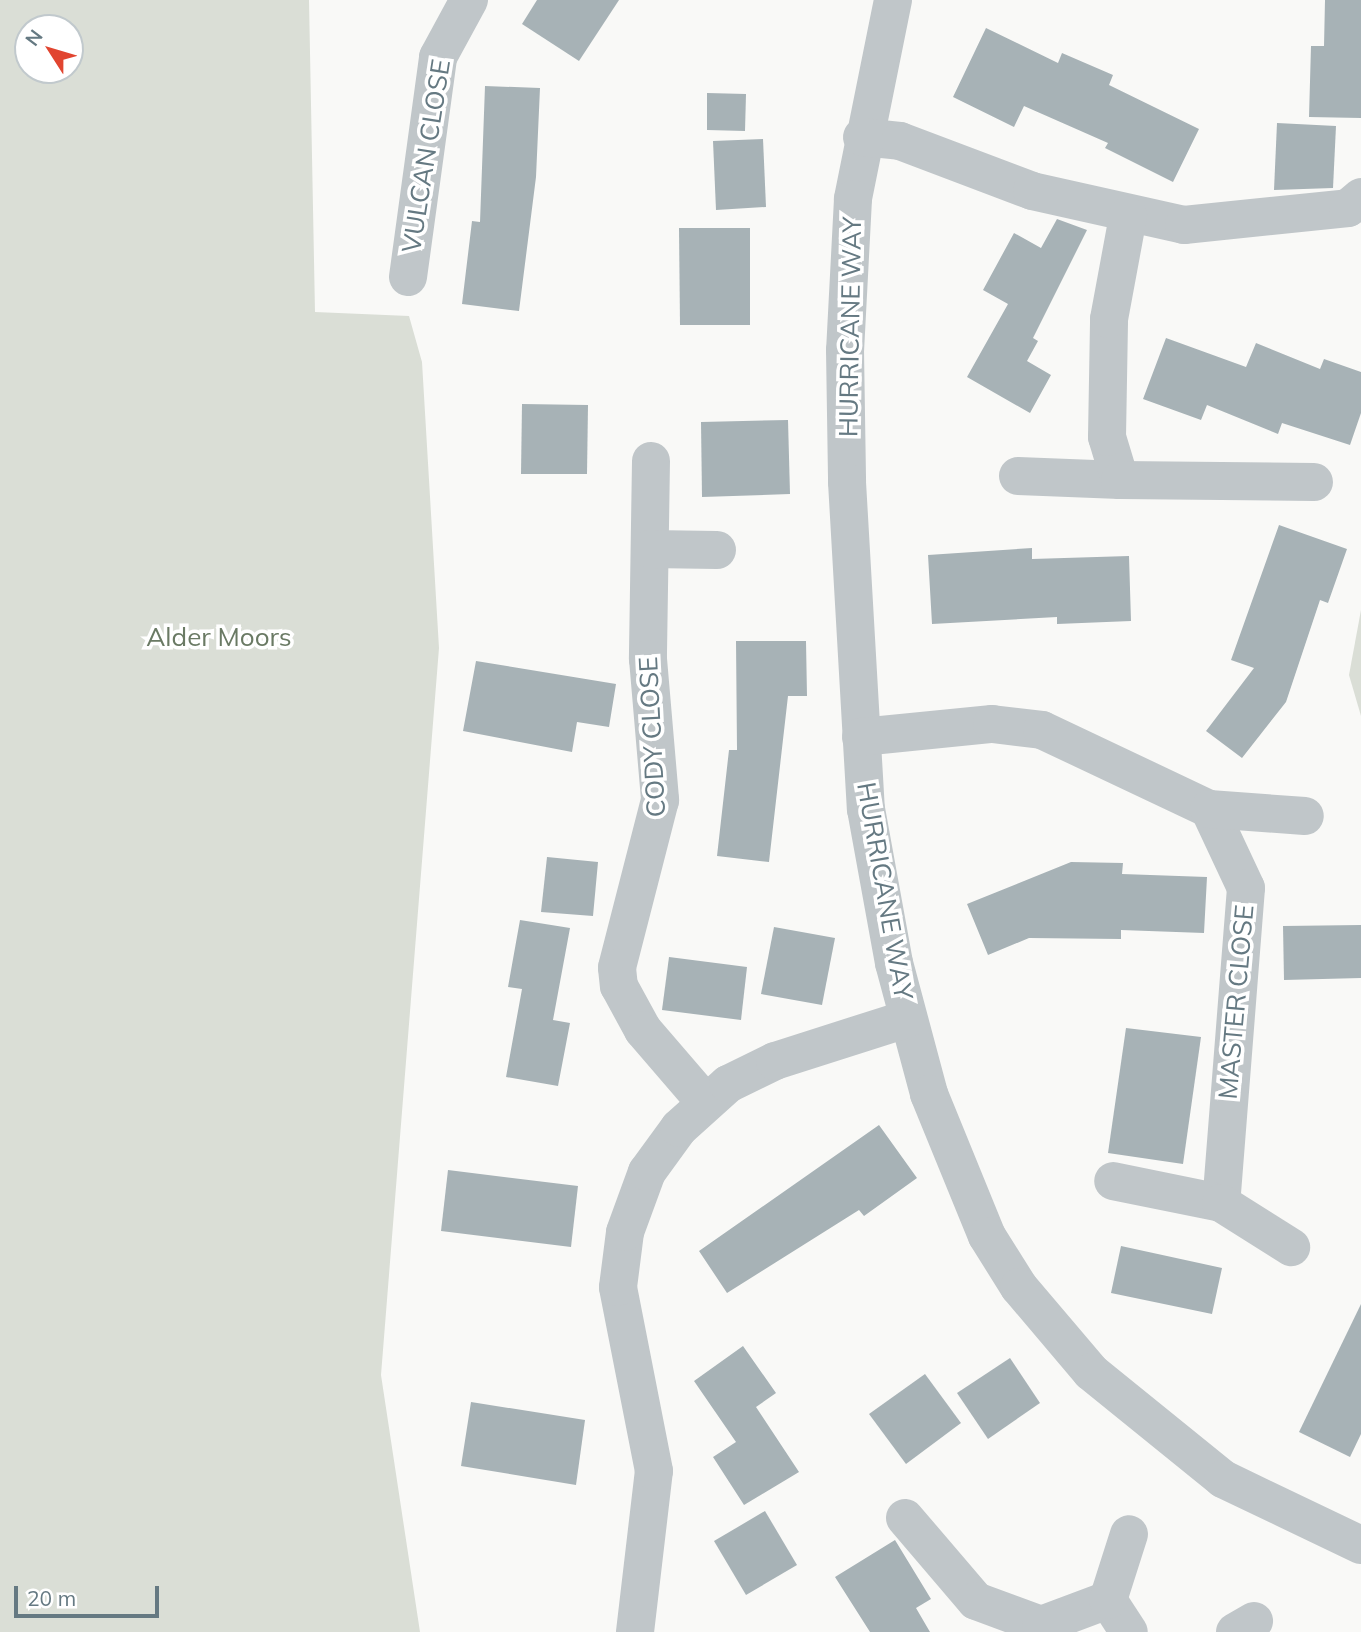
<!DOCTYPE html>
<html>
<head>
<meta charset="utf-8">
<style>
  body { margin:0 }
  #map { position:relative; width:1361px; height:1632px; overflow:hidden; background:#f9f9f7; font-family:Mulish,sans-serif }
  div>[style] { position:absolute }
  .green>* { inset:0; background:#daded6 }
  .building>* { inset:0; background:#a7b2b6 }
  .street>* { height:38px; margin:-19px; padding:0 19px; transform-origin:19px; border-radius:19px; background:#c0c6c9 }
  span { translate:-50% -50%; white-space:nowrap; text-align:center; line-height:1.15; -webkit-text-stroke:7px #fff; paint-order:stroke }
  .street-label { font-size:26px; color:#657982 }
  .park-label { font-size:26px; color:#6a7a64 }
  .north { position:absolute; left:14px; top:14px; width:70px; height:70px; box-sizing:border-box; background:#fff; border:2px solid #c1c9cd; border-radius:50%; rotate:307deg; font-size:19px; font-weight:700; line-height:28px; text-align:center; color:#657982 }
  .north::after { content:''; display:block; margin:auto; width:24px; height:32px; background:#e14530; clip-path:polygon(50% 0,100% 100%,50% 72%,0 100%) }
  .scale { position:absolute; left:14px; top:1586px; width:145px; height:32px; box-sizing:border-box; border:4px solid #657982; border-top:0; padding-left:9px; font-size:21px; line-height:24px; white-space:nowrap; color:#657982; -webkit-text-stroke:5px #fff; paint-order:stroke }
</style>
</head>
<body>
<div id="map">
  <div class="green">
    <i style="clip-path:polygon(evenodd,0 0,309px 0,315px 312px,409px 316px,422px 362px,439px 648px,381px 1375px,420px 1632px,0 1632px,0 0,70px 28px,70px 70px,28px 70px,28px 28px,70px 28px)"></i>
    <i style="clip-path:polygon(1361px 610px,1361px 716px,1349px 675px)"></i>
  </div>
  <div class="building">
    <i style="clip-path:polygon(537px 0,619px 0,579px 61px,522px 24px)"></i>
    <i style="clip-path:polygon(1325px 0,1361px 0,1361px 118px,1309px 117px,1311px 46px,1324px 46px)"></i>
    <i style="clip-path:polygon(986px 28px,1058px 63px,1062px 53px,1113px 75px,1109px 85px,1199px 129px,1173px 182px,1105px 148px,1108px 143px,1024px 106px,1014px 127px,953px 97px)"></i>
    <i style="clip-path:polygon(485px 86px,540px 88px,536px 177px,519px 311px,462px 304px,472px 221px,480px 222px)"></i>
    <i style="clip-path:polygon(707px 93px,746px 94px,745px 131px,707px 130px)"></i>
    <i style="clip-path:polygon(1277px 123px,1336px 126px,1333px 188px,1274px 190px)"></i>
    <i style="clip-path:polygon(763px 139px,766px 207px,716px 210px,713px 141px)"></i>
    <i style="clip-path:polygon(1057px 219px,1087px 230px,1033px 338px,1038px 341px,1027px 361px,1051px 375px,1030px 413px,967px 377px,1008px 304px,983px 290px,1014px 233px,1041px 248px)"></i>
    <i style="clip-path:polygon(679px 228px,750px 228px,750px 325px,680px 325px)"></i>
    <i style="clip-path:polygon(1166px 338px,1246px 367px,1256px 343px,1320px 369px,1324px 359px,1361px 372px,1361px 413px,1350px 445px,1282px 423px,1278px 434px,1207px 405px,1201px 420px,1143px 399px)"></i>
    <i style="clip-path:polygon(522px 404px,588px 405px,587px 474px,521px 474px)"></i>
    <i style="clip-path:polygon(788px 420px,790px 494px,702px 497px,701px 422px)"></i>
    <i style="clip-path:polygon(1279px 525px,1347px 549px,1328px 603px,1320px 600px,1286px 702px,1242px 758px,1206px 731px,1254px 668px,1231px 660px)"></i>
    <i style="clip-path:polygon(1032px 548px,1032px 559px,1129px 556px,1131px 621px,1057px 624px,1057px 617px,932px 624px,928px 555px)"></i>
    <i style="clip-path:polygon(736px 641px,806px 641px,807px 696px,788px 696px,769px 862px,717px 856px,729px 750px,737px 750px)"></i>
    <i style="clip-path:polygon(476px 661px,616px 684px,609px 727px,577px 722px,572px 752px,463px 731px)"></i>
    <i style="clip-path:polygon(547px 857px,598px 862px,593px 916px,541px 912px)"></i>
    <i style="clip-path:polygon(1071px 862px,1123px 863px,1122px 874px,1207px 877px,1204px 933px,1121px 930px,1121px 939px,1029px 938px,988px 955px,967px 904px)"></i>
    <i style="clip-path:polygon(520px 920px,570px 928px,553px 1020px,570px 1023px,558px 1086px,506px 1077px,522px 989px,508px 987px)"></i>
    <i style="clip-path:polygon(1361px 925px,1361px 978px,1284px 980px,1283px 926px)"></i>
    <i style="clip-path:polygon(774px 927px,835px 938px,822px 1005px,761px 994px)"></i>
    <i style="clip-path:polygon(669px 957px,747px 967px,741px 1020px,662px 1010px)"></i>
    <i style="clip-path:polygon(1126px 1028px,1201px 1037px,1183px 1164px,1108px 1153px)"></i>
    <i style="clip-path:polygon(879px 1125px,917px 1178px,864px 1216px,859px 1210px,727px 1293px,699px 1251px)"></i>
    <i style="clip-path:polygon(448px 1170px,578px 1186px,571px 1247px,441px 1231px)"></i>
    <i style="clip-path:polygon(1121px 1246px,1222px 1268px,1212px 1314px,1111px 1293px)"></i>
    <i style="clip-path:polygon(1361px 1304px,1361px 1434px,1350px 1457px,1299px 1432px)"></i>
    <i style="clip-path:polygon(743px 1346px,776px 1393px,756px 1407px,799px 1472px,744px 1505px,713px 1457px,736px 1442px,694px 1381px)"></i>
    <i style="clip-path:polygon(1010px 1358px,1040px 1403px,988px 1439px,957px 1393px)"></i>
    <i style="clip-path:polygon(925px 1374px,961px 1423px,906px 1464px,869px 1414px)"></i>
    <i style="clip-path:polygon(471px 1402px,585px 1420px,576px 1485px,461px 1466px)"></i>
    <i style="clip-path:polygon(765px 1511px,797px 1565px,746px 1595px,714px 1541px)"></i>
    <i style="clip-path:polygon(895px 1540px,931px 1599px,916px 1608px,930px 1632px,870px 1632px,835px 1577px)"></i>
  </div>
  <div class="street">
    <i style="left:893px;top:0;width:203px;rotate:101.4deg"></i>
    <i style="left:853px;top:199px;width:151px;rotate:93deg"></i>
    <i style="left:845px;top:350px;width:132px;rotate:89.1deg"></i>
    <i style="left:847px;top:482px;width:328px;rotate:86.7deg"></i>
    <i style="left:866px;top:809px;width:157px;rotate:79.7deg"></i>
    <i style="left:894px;top:963px;width:136px;rotate:75deg"></i>
    <i style="left:929px;top:1094px;width:153px;rotate:67.8deg"></i>
    <i style="left:987px;top:1236px;width:60px;rotate:57.9deg"></i>
    <i style="left:1019px;top:1287px;width:111px;rotate:49.7deg"></i>
    <i style="left:1091px;top:1372px;width:170px;rotate:39deg"></i>
    <i style="left:1223px;top:1479px;width:153px;rotate:25.6deg"></i>
    <i style="left:862px;top:137px;width:38px;rotate:6deg"></i>
    <i style="left:900px;top:141px;width:141px;rotate:20.7deg"></i>
    <i style="left:1032px;top:191px;width:156px;rotate:12.6deg"></i>
    <i style="left:1184px;top:225px;width:165px;rotate:-5.9deg"></i>
    <i style="left:1348px;top:208px;width:17px;rotate:-40deg"></i>
    <i style="left:408px;top:277px;width:222px;rotate:-82.2deg"></i>
    <i style="left:438px;top:57px;width:65px;rotate:-61.5deg"></i>
    <i style="left:651px;top:461px;width:198px;rotate:90.9deg"></i>
    <i style="left:648px;top:659px;width:142px;rotate:85.1deg"></i>
    <i style="left:660px;top:800px;width:173px;rotate:104.4deg"></i>
    <i style="left:617px;top:968px;width:18px;rotate:84deg"></i>
    <i style="left:619px;top:986px;width:50px;rotate:61.4deg"></i>
    <i style="left:643px;top:1030px;width:94px;rotate:49.3deg"></i>
    <i style="left:1018px;top:476px;width:102px;rotate:2.2deg"></i>
    <i style="left:1120px;top:480px;width:45px;rotate:-106.8deg"></i>
    <i style="left:1107px;top:437px;width:118px;rotate:-89deg"></i>
    <i style="left:1109px;top:319px;width:105px;rotate:-79.5deg"></i>
    <i style="left:1120px;top:480px;width:194px;rotate:0.6deg"></i>
    <i style="left:650px;top:549px;width:67px;rotate:0.9deg"></i>
    <i style="left:861px;top:737px;width:132px;rotate:-5.7deg"></i>
    <i style="left:992px;top:724px;width:50px;rotate:6.8deg"></i>
    <i style="left:1042px;top:730px;width:185px;rotate:25.3deg"></i>
    <i style="left:1209px;top:809px;width:87px;rotate:64.9deg"></i>
    <i style="left:1246px;top:888px;width:316px;rotate:94.5deg"></i>
    <i style="left:1221px;top:1203px;width:110px;rotate:-168.5deg"></i>
    <i style="left:1209px;top:809px;width:96px;rotate:4.2deg"></i>
    <i style="left:1221px;top:1203px;width:83px;rotate:32.2deg"></i>
    <i style="left:905px;top:1518px;width:109px;rotate:49.5deg"></i>
    <i style="left:976px;top:1601px;width:69px;rotate:20.3deg"></i>
    <i style="left:1041px;top:1625px;width:72px;rotate:-20.5deg"></i>
    <i style="left:1108px;top:1600px;width:38px;rotate:57deg"></i>
    <i style="left:1108px;top:1600px;width:69px;rotate:-72.3deg"></i>
    <i style="left:635px;top:1632px;width:162px;rotate:-83.3deg"></i>
    <i style="left:654px;top:1471px;width:187px;rotate:-101.1deg"></i>
    <i style="left:618px;top:1287px;width:55px;rotate:-82.7deg"></i>
    <i style="left:625px;top:1232px;width:64px;rotate:-69.9deg"></i>
    <i style="left:647px;top:1172px;width:54px;rotate:-54deg"></i>
    <i style="left:679px;top:1128px;width:66px;rotate:-41.9deg"></i>
    <i style="left:728px;top:1084px;width:52px;rotate:-26.1deg"></i>
    <i style="left:775px;top:1061px;width:139px;rotate:-17.7deg"></i>
    <i style="left:1235px;top:1632px;width:22px;rotate:-30deg"></i>
  </div>
  <div class="street-label">
    <span style="left:426px;top:156px;rotate:-81deg">VULCAN CLOSE</span>
    <span style="left:850px;top:327px;rotate:-89deg">HURRICANE WAY</span>
    <span style="left:652px;top:737px;rotate:-93deg">CODY CLOSE</span>
    <span style="left:885px;top:891px;rotate:80deg">HURRICANE WAY</span>
    <span style="left:1236px;top:1002px;rotate:-85deg">MASTER CLOSE</span>
  </div>
  <div class="park-label">
    <span style="left:219px;top:637px">Alder Moors</span>
  </div>
  <div class="north">N</div>
  <div class="scale">20 m</div>
</div>
</body>
</html>
